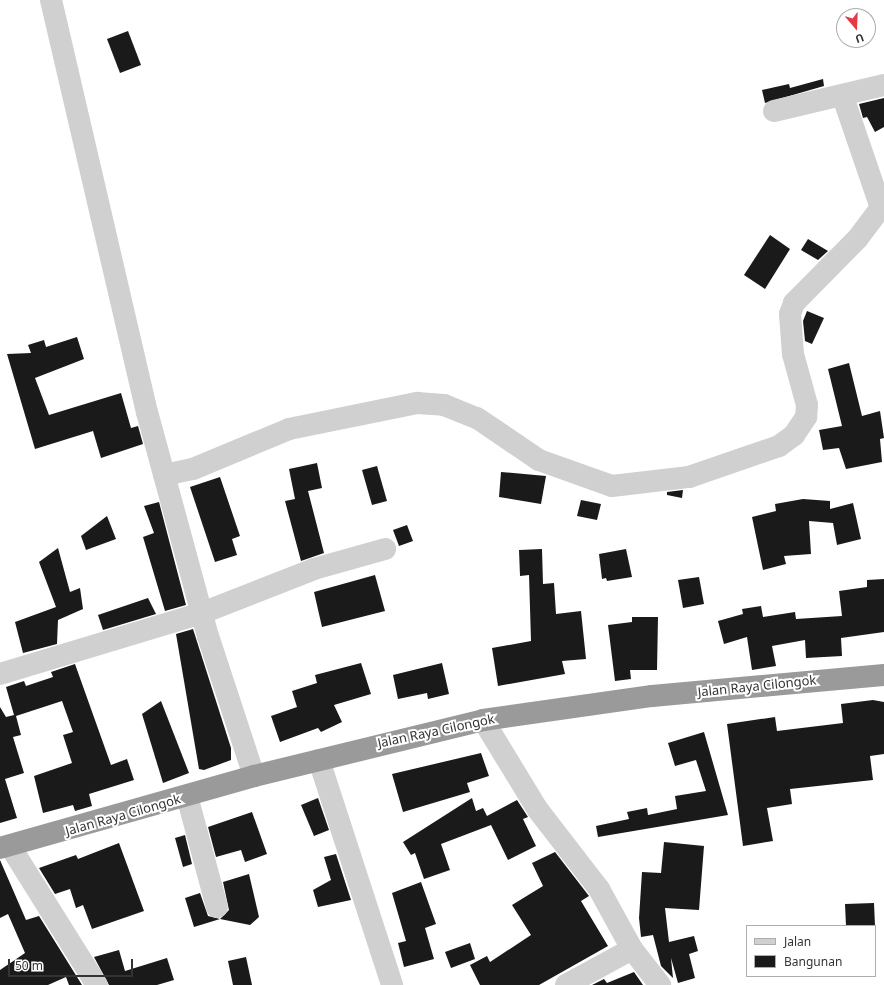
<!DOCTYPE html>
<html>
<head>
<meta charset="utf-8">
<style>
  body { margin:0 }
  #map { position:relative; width:884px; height:985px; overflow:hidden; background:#fff; font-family:"Noto Sans",sans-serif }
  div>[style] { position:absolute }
  .building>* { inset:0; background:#1a1a1a }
  .minor>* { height:22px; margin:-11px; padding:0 11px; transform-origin:11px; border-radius:11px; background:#d0d0d0 }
  .highway>* { height:22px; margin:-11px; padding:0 11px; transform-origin:11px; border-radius:11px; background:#9a9a9a }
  span { translate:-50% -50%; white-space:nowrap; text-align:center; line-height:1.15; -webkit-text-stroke:4px #fff; paint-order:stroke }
  .street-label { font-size:13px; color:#333 }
  .legend { position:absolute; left:746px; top:925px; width:130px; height:52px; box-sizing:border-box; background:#fff; border:1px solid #adadad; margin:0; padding:5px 7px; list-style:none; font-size:12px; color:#333 }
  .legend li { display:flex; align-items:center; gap:8px; height:20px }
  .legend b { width:20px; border:1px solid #adadad }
  .north { position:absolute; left:836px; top:8px; width:40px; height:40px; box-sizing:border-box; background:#fff; border:1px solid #adadad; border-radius:50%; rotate:161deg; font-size:11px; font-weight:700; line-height:16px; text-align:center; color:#333 }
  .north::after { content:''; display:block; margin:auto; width:14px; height:18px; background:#e63946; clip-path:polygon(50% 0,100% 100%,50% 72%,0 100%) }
  .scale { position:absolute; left:8px; top:959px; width:125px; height:18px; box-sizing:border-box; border:2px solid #333; border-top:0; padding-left:5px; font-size:12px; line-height:14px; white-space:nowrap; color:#333; -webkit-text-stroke:3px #fff; paint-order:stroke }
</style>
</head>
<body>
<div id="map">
  <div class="building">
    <i style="clip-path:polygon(128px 31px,141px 65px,120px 73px,107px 39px)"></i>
    <i style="clip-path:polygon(823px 79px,824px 86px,765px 103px,762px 90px,789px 84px,790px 88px)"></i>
    <i style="clip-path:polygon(884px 98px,884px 127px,875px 132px,867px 117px,863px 118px,859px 104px)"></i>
    <i style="clip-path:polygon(770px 235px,790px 249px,765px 289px,744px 275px)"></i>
    <i style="clip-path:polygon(808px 239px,828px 251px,818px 260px,801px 250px)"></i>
    <i style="clip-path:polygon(807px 311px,824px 318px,812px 344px,805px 341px,803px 321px)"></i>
    <i style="clip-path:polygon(77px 337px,84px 359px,35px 378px,49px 415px,121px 393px,131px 428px,138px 426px,143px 444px,101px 458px,93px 431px,35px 449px,7px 354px,31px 353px,28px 345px,44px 340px,46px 347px)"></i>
    <i style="clip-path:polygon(849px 363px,862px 416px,880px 411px,884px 438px,880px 439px,882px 462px,846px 469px,839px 448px,823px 450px,819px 430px,842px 426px,828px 369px)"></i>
    <i style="clip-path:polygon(317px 463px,322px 488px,308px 491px,324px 553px,301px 561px,285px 501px,295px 499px,289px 469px)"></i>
    <i style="clip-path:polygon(377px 466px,387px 501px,372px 505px,362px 470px)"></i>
    <i style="clip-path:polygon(501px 472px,546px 476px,541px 504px,499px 497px)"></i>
    <i style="clip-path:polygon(220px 477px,240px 536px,232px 539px,237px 555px,215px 562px,190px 487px)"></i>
    <i style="clip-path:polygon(683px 490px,682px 498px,667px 495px,667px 492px)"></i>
    <i style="clip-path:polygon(803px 499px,830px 501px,830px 509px,853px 503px,861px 539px,837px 545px,833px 523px,809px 521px,811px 554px,784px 556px,786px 564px,763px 570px,752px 517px,776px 511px,775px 504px)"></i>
    <i style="clip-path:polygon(581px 500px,601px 504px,597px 520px,577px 516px)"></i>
    <i style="clip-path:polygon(159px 502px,186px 605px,165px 611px,143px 537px,154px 533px,144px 506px)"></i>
    <i style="clip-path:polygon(107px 516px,116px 539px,86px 550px,81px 536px)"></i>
    <i style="clip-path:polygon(407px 525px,413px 541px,399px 546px,393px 530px)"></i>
    <i style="clip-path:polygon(58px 548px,70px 592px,80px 588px,83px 609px,58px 620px,57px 644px,23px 653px,15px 622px,56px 607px,39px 562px)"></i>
    <i style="clip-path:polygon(542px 549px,543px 584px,554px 583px,556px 614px,581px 611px,586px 659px,562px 661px,565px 674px,498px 686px,492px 648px,531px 641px,529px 575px,520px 576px,519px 550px)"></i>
    <i style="clip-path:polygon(626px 549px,632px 577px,607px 581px,606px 578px,602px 579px,599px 554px)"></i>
    <i style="clip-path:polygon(375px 575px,385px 611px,322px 627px,314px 592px)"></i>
    <i style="clip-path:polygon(699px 577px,704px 604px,683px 608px,678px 580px)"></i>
    <i style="clip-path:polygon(884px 579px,884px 632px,841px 638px,842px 656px,806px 658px,805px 640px,772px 646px,776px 666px,752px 670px,747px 637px,724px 644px,718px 621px,743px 614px,742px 609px,761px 606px,763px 617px,795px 612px,796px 619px,842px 616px,839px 591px,867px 587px,867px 580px)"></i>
    <i style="clip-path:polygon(148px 598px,156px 614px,103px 630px,98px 615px)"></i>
    <i style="clip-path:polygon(632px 617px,658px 617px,657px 670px,630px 670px,631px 679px,615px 681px,608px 625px,632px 622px)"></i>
    <i style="clip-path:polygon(193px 629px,231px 748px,231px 760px,204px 770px,199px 769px,176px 634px)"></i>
    <i style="clip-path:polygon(361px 663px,371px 694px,334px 705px,342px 722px,321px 732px,318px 728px,280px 742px,271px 716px,297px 707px,292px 691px,317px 683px,315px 675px)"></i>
    <i style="clip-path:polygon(442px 663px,449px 694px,428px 699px,427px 693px,398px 699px,393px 675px)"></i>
    <i style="clip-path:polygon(75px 664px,111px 765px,127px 759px,134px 780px,89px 794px,92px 806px,75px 811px,73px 805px,43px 813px,34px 776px,72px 763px,63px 735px,73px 732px,62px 701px,16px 716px,21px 735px,13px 737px,24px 773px,5px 779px,17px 818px,0 823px,0 707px,6px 717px,14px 715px,6px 687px,24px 681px,26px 686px,53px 677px,51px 672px)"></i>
    <i style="clip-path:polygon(873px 700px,884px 702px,884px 754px,870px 756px,873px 780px,790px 789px,792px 804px,767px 808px,773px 841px,743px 846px,727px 724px,775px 717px,777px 731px,843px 723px,841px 704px)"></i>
    <i style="clip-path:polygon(161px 701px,189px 773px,163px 783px,142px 714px)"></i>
    <i style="clip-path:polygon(704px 732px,728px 815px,598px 837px,596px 826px,629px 819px,627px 812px,647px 808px,648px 815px,677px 809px,675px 796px,706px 791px,696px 760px,675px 766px,668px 743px)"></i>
    <i style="clip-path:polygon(481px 753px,489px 776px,467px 783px,470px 792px,403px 812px,392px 774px)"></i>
    <i style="clip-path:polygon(318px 798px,329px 830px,314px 836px,301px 805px)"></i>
    <i style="clip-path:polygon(472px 798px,476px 811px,483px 808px,487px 816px,517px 800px,528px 817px,523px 819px,536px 846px,508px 860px,491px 825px,441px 844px,450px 870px,424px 879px,415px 853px,411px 855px,403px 842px)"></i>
    <i style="clip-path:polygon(252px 812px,267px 854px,245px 862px,241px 850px,216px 857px,208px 827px)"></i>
    <i style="clip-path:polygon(185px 835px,192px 864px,183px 867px,175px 838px)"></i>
    <i style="clip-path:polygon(664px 842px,704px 846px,699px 910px,665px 908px,669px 942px,694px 936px,698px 951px,689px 954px,695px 978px,678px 983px,671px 958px,673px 978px,661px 966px,653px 935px,641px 937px,639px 918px,642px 872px,661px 873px)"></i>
    <i style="clip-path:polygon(119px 843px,144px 911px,92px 929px,83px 905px,76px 908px,70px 889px,55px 894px,39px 868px,76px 855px,78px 859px)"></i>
    <i style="clip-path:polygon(555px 852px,589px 896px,581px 901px,608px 946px,539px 985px,480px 985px,470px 965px,487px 956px,490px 962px,531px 935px,512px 905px,543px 886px,532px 863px)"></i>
    <i style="clip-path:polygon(336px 854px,351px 900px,318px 907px,313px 890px,331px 880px,324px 857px)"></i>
    <i style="clip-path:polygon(0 860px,26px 920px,39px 916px,82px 985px,69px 985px,66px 977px,48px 985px,0 985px,0 970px,25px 953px,8px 914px,0 918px)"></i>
    <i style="clip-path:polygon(249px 874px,259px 917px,250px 925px,220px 919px,229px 910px,223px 882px)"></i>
    <i style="clip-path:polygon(421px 882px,436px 924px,425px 928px,434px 959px,404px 967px,398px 943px,406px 941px,392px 893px)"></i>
    <i style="clip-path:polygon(200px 893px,208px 916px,220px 919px,194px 927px,185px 898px)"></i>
    <i style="clip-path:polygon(874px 903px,875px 926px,846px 926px,845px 904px)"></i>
    <i style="clip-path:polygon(470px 943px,475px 959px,451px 968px,445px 952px)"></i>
    <i style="clip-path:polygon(119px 950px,125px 971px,167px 958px,174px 980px,157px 985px,109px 985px,94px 957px)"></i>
    <i style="clip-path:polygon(246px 957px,252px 985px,233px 985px,228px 961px)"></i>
    <i style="clip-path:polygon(634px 972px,643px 985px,592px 985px,604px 979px,607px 983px)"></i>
  </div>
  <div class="minor">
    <i style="left:51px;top:0;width:423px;rotate:76.9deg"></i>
    <i style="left:147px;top:412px;width:232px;rotate:74.8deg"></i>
    <i style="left:208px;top:636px;width:147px;rotate:71.8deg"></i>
    <i style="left:774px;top:111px;width:113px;rotate:-13.3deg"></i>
    <i style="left:164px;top:475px;width:30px;rotate:-12deg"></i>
    <i style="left:193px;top:469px;width:104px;rotate:-22.6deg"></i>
    <i style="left:289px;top:429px;width:131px;rotate:-11.5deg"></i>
    <i style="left:417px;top:403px;width:27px;rotate:4deg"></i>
    <i style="left:444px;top:405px;width:35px;rotate:22deg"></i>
    <i style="left:477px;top:418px;width:75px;rotate:34.1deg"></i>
    <i style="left:539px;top:460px;width:77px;rotate:19.6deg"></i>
    <i style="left:612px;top:486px;width:78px;rotate:-6.7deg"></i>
    <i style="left:689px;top:477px;width:95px;rotate:-19deg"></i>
    <i style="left:779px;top:446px;width:19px;rotate:-36deg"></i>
    <i style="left:794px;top:435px;width:22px;rotate:-56deg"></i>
    <i style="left:806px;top:417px;width:12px;rotate:-85deg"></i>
    <i style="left:807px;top:405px;width:53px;rotate:-105.4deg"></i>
    <i style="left:793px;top:354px;width:40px;rotate:-94.3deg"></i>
    <i style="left:790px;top:314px;width:12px;rotate:-70deg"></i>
    <i style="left:794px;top:303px;width:91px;rotate:-45.4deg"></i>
    <i style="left:858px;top:238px;width:38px;rotate:-53deg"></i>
    <i style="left:881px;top:208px;width:117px;rotate:-108.9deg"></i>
    <i style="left:0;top:674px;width:211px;rotate:-16.8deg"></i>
    <i style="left:202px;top:613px;width:120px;rotate:-21.4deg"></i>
    <i style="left:314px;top:569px;width:74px;rotate:-15.7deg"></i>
    <i style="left:483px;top:720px;width:105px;rotate:58.6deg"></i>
    <i style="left:538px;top:810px;width:100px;rotate:52.3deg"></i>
    <i style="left:599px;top:889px;width:68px;rotate:61.2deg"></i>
    <i style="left:632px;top:949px;width:46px;rotate:52.1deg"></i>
    <i style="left:319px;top:760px;width:237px;rotate:72deg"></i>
    <i style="left:187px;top:796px;width:115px;rotate:74.9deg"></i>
    <i style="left:10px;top:846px;width:164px;rotate:58deg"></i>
    <i style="left:566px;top:985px;width:75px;rotate:-28.6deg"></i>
  </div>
  <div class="highway">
    <i style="left:0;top:848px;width:264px;rotate:-15.8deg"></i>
    <i style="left:254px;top:776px;width:236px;rotate:-13.7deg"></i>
    <i style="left:483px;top:720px;width:171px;rotate:-8.1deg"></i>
    <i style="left:652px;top:696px;width:233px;rotate:-5.2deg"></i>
  </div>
  <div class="street-label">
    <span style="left:757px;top:686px;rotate:-6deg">Jalan Raya Cilongok</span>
    <span style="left:436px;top:731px;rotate:-12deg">Jalan Raya Cilongok</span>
    <span style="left:123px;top:815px;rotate:-16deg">Jalan Raya Cilongok</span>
  </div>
  <ul class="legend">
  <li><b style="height:5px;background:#d0d0d0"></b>Jalan</li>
  <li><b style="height:11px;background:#1a1a1a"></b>Bangunan</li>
  </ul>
  <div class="north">U</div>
  <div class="scale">50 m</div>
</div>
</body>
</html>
